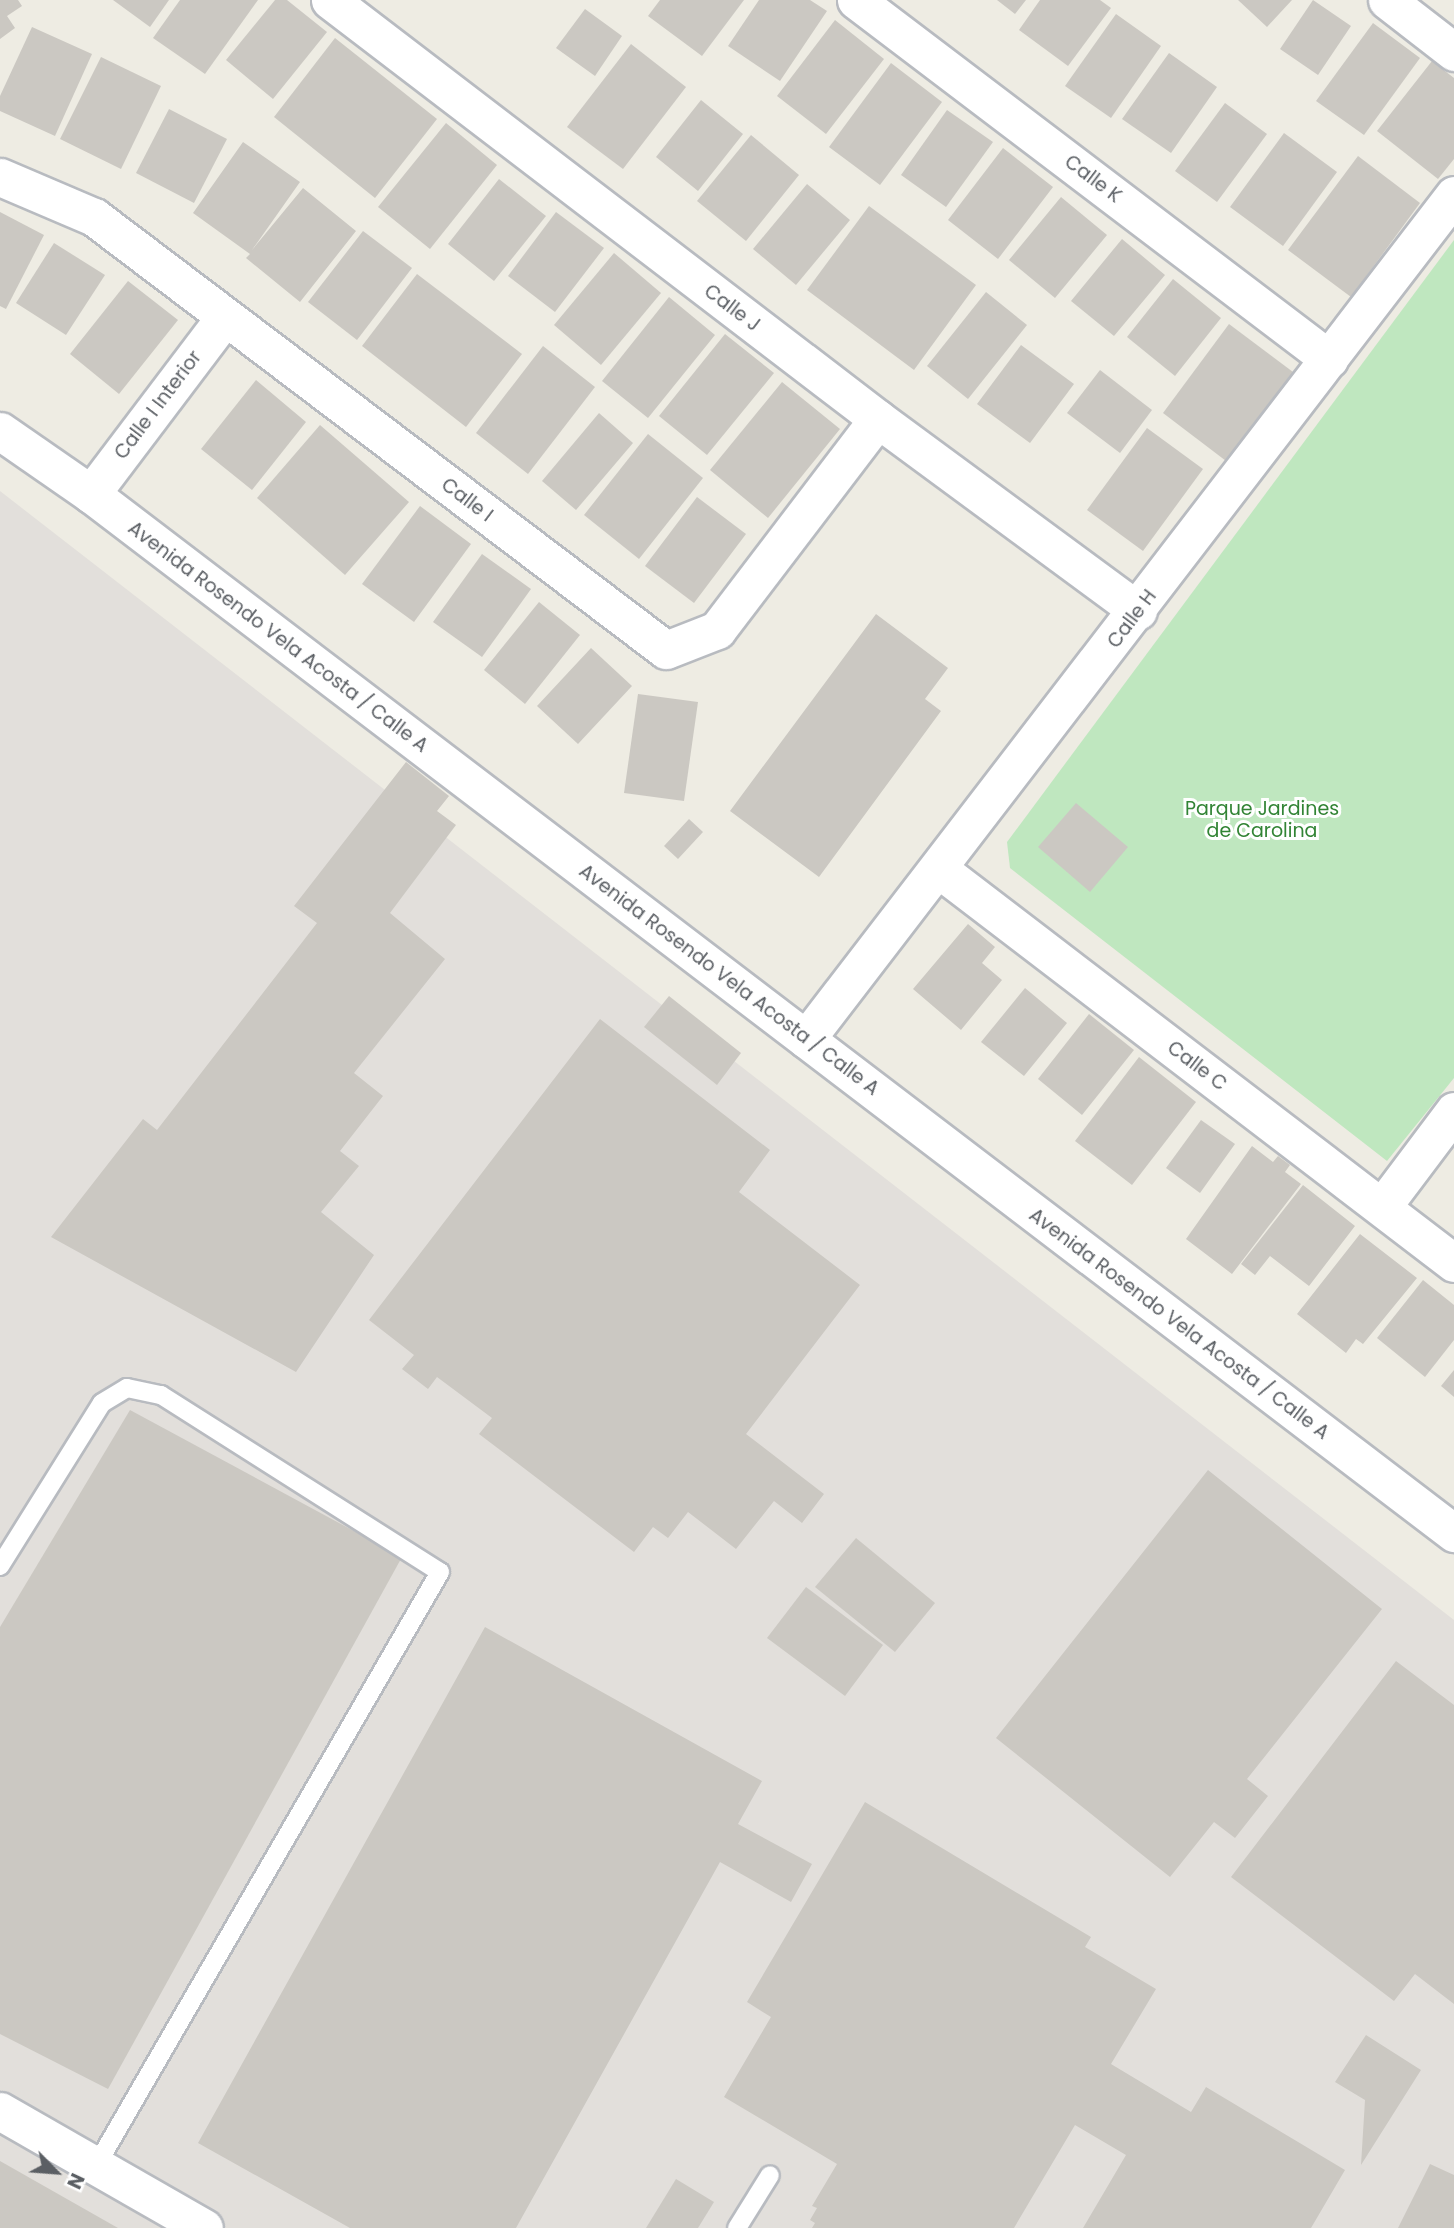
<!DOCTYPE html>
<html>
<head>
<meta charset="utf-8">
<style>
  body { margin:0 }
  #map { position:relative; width:1454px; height:2228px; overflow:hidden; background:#eeece3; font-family:Poppins,sans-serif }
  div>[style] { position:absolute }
  .industrial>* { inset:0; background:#e2dfdb }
  .green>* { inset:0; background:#bfe7bf }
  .building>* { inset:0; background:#cbc8c2 }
  .roads { filter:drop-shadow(2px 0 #b8bbc0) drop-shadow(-2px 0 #b8bbc0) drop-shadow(0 2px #b8bbc0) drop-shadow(0 -2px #b8bbc0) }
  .service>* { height:18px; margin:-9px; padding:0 9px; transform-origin:9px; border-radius:9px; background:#fff }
  .minor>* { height:37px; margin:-18.5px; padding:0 18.5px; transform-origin:18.5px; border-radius:18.5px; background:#fff }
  span { translate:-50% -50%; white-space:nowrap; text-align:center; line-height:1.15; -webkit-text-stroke:6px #fff; paint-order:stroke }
  .street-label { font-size:19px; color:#5b5f64 }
  .park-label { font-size:19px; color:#328435 }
  .north { position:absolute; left:21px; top:2137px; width:70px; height:70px; -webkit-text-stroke:5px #fff; paint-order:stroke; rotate:115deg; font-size:19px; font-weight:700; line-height:28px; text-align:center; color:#5b5f64 }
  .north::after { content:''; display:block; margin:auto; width:24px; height:32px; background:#5b5f64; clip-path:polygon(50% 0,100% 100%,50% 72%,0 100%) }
</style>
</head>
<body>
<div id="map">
  <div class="industrial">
    <i style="clip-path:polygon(0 491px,1454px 1620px,1454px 2228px,0 2228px)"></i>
  </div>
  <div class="green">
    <i style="clip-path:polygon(1454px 240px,1454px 1078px,1387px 1161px,1010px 868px,1007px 842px)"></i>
  </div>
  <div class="building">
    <i style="clip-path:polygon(0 0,18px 0,22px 6px,7px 16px,15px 28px,0 39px)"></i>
    <i style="clip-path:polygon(113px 0,169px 0,150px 27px)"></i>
    <i style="clip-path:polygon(180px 0,258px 0,205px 74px,153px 38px)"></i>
    <i style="clip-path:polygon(275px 0,287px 0,327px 32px,273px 99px,226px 60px)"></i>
    <i style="clip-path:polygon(660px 0,744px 0,702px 56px,648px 16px)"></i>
    <i style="clip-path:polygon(759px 0,810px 0,827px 11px,780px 81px,728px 46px)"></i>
    <i style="clip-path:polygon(997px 0,1026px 0,1015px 14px)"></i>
    <i style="clip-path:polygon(1040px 0,1100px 0,1111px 8px,1068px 66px,1019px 30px)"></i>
    <i style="clip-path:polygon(1238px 0,1292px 0,1267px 27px)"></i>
    <i style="clip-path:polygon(1313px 0,1351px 26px,1318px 75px,1280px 49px)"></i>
    <i style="clip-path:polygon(585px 9px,622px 36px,595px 76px,556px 48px)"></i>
    <i style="clip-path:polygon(1116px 14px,1161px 46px,1111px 118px,1065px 86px)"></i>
    <i style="clip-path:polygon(835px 20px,884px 59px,826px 134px,777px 96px)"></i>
    <i style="clip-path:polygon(1373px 23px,1420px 58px,1364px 135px,1316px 101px)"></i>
    <i style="clip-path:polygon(32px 27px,92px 54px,55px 136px,0 111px,0 96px)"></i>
    <i style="clip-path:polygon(335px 38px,437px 119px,375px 198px,274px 117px)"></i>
    <i style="clip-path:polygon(631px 44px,686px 87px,623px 169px,567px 127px)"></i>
    <i style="clip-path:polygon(1169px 53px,1217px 87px,1171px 153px,1122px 119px)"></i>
    <i style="clip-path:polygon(101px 57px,161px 86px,121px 169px,60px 139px)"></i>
    <i style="clip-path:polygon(1432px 61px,1454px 78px,1454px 159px,1438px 179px,1377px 131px)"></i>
    <i style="clip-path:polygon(891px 63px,942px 102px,880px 185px,829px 147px)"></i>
    <i style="clip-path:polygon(701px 100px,743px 134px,698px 191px,656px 157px)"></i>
    <i style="clip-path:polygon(1225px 103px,1267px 134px,1217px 202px,1175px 171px)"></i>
    <i style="clip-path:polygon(169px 109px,227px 139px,194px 203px,136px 173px)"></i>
    <i style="clip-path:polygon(947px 110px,993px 142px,946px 207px,901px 175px)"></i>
    <i style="clip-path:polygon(446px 123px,497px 165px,430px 249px,378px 207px)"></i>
    <i style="clip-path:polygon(1284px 133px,1337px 172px,1283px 246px,1230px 207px)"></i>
    <i style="clip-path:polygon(751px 135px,799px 175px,746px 241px,697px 201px)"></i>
    <i style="clip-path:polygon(243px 142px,300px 182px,252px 250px,303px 188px,356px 231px,300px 302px,246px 258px,250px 254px,193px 213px)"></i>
    <i style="clip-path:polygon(1003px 148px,1053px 187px,998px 259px,948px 220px)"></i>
    <i style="clip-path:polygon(1358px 156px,1420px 203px,1351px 297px,1288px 250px)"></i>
    <i style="clip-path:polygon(499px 179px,546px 216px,494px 281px,448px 244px)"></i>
    <i style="clip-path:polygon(807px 184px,850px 220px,796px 285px,753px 249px)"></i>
    <i style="clip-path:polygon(1061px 197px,1107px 235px,1055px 298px,1009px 260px)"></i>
    <i style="clip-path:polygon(869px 206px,976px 285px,914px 370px,807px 290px)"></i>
    <i style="clip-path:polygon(0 212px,44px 235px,6px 309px,0 306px)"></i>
    <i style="clip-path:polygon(556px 212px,604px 248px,555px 312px,508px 276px)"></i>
    <i style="clip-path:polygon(363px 231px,412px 268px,357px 340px,308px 302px)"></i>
    <i style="clip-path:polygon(1122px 239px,1165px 275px,1114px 336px,1071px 301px)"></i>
    <i style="clip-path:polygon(54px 243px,105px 275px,66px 335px,16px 303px)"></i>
    <i style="clip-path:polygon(614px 253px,661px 293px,601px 365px,554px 325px)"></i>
    <i style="clip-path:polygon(417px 274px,522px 354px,466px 427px,362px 346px)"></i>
    <i style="clip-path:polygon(1173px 279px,1221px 318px,1175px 376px,1127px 337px)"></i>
    <i style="clip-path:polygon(128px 281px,178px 320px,119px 394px,70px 354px)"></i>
    <i style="clip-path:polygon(986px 292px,1027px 325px,968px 399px,927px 366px)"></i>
    <i style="clip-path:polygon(669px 297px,715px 335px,648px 418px,602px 381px)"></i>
    <i style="clip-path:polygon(1229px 324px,1297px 375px,1230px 464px,1163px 413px)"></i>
    <i style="clip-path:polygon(725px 334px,774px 373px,707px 455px,659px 416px)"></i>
    <i style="clip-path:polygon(1021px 345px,1074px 384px,1030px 443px,977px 404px)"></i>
    <i style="clip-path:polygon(543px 346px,595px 387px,528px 474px,476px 433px)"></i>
    <i style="clip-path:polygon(1100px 370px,1152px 410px,1120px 453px,1067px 413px)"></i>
    <i style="clip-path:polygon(256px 380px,306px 422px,252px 490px,201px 449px)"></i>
    <i style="clip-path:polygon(782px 382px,840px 429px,768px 518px,710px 470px)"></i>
    <i style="clip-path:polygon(599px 413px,633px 443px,576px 510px,542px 481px)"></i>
    <i style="clip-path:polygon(320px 425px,409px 502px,345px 575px,257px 498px)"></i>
    <i style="clip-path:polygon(1147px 428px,1203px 469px,1143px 551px,1087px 510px)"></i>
    <i style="clip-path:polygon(648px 434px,703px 478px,639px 559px,584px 515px)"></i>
    <i style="clip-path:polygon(697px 497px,746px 534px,694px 603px,645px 566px)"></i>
    <i style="clip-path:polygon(420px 506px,471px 544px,414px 622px,362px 584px)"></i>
    <i style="clip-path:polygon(482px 554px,531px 589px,482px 657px,433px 622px)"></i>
    <i style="clip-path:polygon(539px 602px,580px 635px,525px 704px,484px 670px)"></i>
    <i style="clip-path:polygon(876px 614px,948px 668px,925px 699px,941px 711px,819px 877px,730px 811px)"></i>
    <i style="clip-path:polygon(591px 648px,632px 686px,578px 744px,537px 706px)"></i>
    <i style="clip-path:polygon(638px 694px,698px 702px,684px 801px,624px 793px)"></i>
    <i style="clip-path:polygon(406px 762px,449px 796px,437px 811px,456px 825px,390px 913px,445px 959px,354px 1073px,383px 1096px,340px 1151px,359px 1166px,321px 1212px,374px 1255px,296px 1372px,51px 1237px,143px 1119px,157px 1130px,317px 923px,294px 906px)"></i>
    <i style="clip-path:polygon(1076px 803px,1128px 847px,1090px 892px,1038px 847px)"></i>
    <i style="clip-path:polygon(689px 819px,703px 832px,678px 859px,664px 846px)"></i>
    <i style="clip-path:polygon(968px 924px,995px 947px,982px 963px,1002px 980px,961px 1030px,913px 989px)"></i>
    <i style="clip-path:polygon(1025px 988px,1067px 1023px,1024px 1076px,981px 1042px)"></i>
    <i style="clip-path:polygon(669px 996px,741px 1053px,717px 1085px,644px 1027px)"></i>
    <i style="clip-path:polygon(1089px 1014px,1134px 1050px,1082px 1115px,1038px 1079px)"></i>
    <i style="clip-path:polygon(600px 1019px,770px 1150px,739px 1192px,860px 1285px,746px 1434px,824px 1494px,802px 1523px,774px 1501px,736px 1549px,688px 1512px,668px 1538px,653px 1527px,634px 1552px,479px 1434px,492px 1418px,437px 1377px,428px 1389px,402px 1369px,414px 1355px,369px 1320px)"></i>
    <i style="clip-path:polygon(1139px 1057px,1196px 1102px,1132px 1185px,1075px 1141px)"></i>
    <i style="clip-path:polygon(1201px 1120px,1235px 1144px,1200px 1193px,1166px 1168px)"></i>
    <i style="clip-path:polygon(1252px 1146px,1273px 1162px,1278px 1156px,1290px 1165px,1285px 1172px,1301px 1184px,1232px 1274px,1186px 1239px)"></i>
    <i style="clip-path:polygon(1303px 1185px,1355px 1226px,1309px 1286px,1270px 1256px,1255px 1275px,1241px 1264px)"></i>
    <i style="clip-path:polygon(1360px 1234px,1417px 1278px,1363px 1344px,1356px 1339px,1346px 1353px,1297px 1314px)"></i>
    <i style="clip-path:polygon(1423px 1280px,1454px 1305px,1454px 1340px,1425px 1377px,1377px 1338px)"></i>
    <i style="clip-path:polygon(1454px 1370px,1454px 1397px,1441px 1386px)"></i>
    <i style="clip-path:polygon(130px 1410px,402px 1557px,108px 2089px,0 2034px,0 1627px)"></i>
    <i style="clip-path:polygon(1208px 1470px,1382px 1609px,1247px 1779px,1268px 1796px,1235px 1838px,1214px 1822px,1170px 1877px,996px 1738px)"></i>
    <i style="clip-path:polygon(856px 1538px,935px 1603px,895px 1652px,815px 1587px)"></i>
    <i style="clip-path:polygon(806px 1587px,883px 1645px,845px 1696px,767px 1638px)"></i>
    <i style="clip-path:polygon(485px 1627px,762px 1781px,738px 1824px,812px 1864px,791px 1902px,720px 1862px,516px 2228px,350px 2228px,198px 2143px)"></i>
    <i style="clip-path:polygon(1396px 1661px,1454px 1705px,1454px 2004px,1415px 1974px,1394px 2001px,1231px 1877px)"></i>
    <i style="clip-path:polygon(865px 1802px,1091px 1937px,1085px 1947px,1156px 1989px,1111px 2064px,1191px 2112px,1206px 2087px,1345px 2170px,1311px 2228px,1083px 2228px,1126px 2155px,1075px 2125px,1014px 2228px,812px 2228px,815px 2223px,810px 2220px,817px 2208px,812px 2206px,837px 2164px,724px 2097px,771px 2017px,747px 2002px)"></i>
    <i style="clip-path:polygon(1366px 2035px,1421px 2070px,1361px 2165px,1365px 2100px,1335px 2082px)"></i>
    <i style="clip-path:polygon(0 2161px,118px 2228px,0 2228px)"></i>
    <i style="clip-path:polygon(1430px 2164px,1454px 2175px,1454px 2228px,1398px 2228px)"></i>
    <i style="clip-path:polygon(676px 2179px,714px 2202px,698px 2228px,646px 2228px)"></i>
  </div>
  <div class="roads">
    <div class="service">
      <i style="left:0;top:1566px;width:192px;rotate:-58deg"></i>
      <i style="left:102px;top:1403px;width:29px;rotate:-31deg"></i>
      <i style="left:127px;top:1388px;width:35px;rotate:12deg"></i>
      <i style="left:161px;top:1395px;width:330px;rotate:32.4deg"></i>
      <i style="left:440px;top:1572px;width:686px;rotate:120.08deg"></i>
      <i style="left:737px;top:2228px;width:62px;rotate:-58.1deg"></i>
    </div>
    <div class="minor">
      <i style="left:330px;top:0;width:690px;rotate:37.4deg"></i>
      <i style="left:878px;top:419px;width:323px;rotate:36.4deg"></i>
      <i style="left:856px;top:0;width:594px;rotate:37.2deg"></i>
      <i style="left:1387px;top:0;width:85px;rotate:37.8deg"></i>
      <i style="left:0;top:177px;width:102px;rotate:23.1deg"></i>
      <i style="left:94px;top:217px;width:717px;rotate:37.13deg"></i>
      <i style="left:666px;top:650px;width:55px;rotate:-21.4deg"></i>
      <i style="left:717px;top:630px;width:265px;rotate:-52.7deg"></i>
      <i style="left:0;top:431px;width:111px;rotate:34.7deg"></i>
      <i style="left:91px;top:494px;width:1714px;rotate:37.32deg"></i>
      <i style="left:91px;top:494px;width:222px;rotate:-52.9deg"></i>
      <i style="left:940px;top:870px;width:647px;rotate:37.4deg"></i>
      <i style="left:806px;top:1039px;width:1064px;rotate:-52.48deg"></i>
      <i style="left:1382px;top:1207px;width:120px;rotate:-53.1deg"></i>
      <i style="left:0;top:2111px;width:235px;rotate:29.8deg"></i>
    </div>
  </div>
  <div class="street-label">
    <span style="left:1093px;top:179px;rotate:37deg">Calle K</span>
    <span style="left:732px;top:308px;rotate:37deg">Calle J</span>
    <span style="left:158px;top:405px;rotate:-53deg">Calle I Interior</span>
    <span style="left:467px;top:500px;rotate:37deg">Calle I</span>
    <span style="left:1132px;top:619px;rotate:-53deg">Calle H</span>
    <span style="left:278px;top:637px;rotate:37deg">Avenida Rosendo Vela Acosta / Calle A</span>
    <span style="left:729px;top:980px;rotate:37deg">Avenida Rosendo Vela Acosta / Calle A</span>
    <span style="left:1197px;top:1066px;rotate:37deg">Calle C</span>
    <span style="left:1179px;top:1324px;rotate:37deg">Avenida Rosendo Vela Acosta / Calle A</span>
  </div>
  <div class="park-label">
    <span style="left:1262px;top:820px">Parque Jardines<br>de Carolina</span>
  </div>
  <div class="north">N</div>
</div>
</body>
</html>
